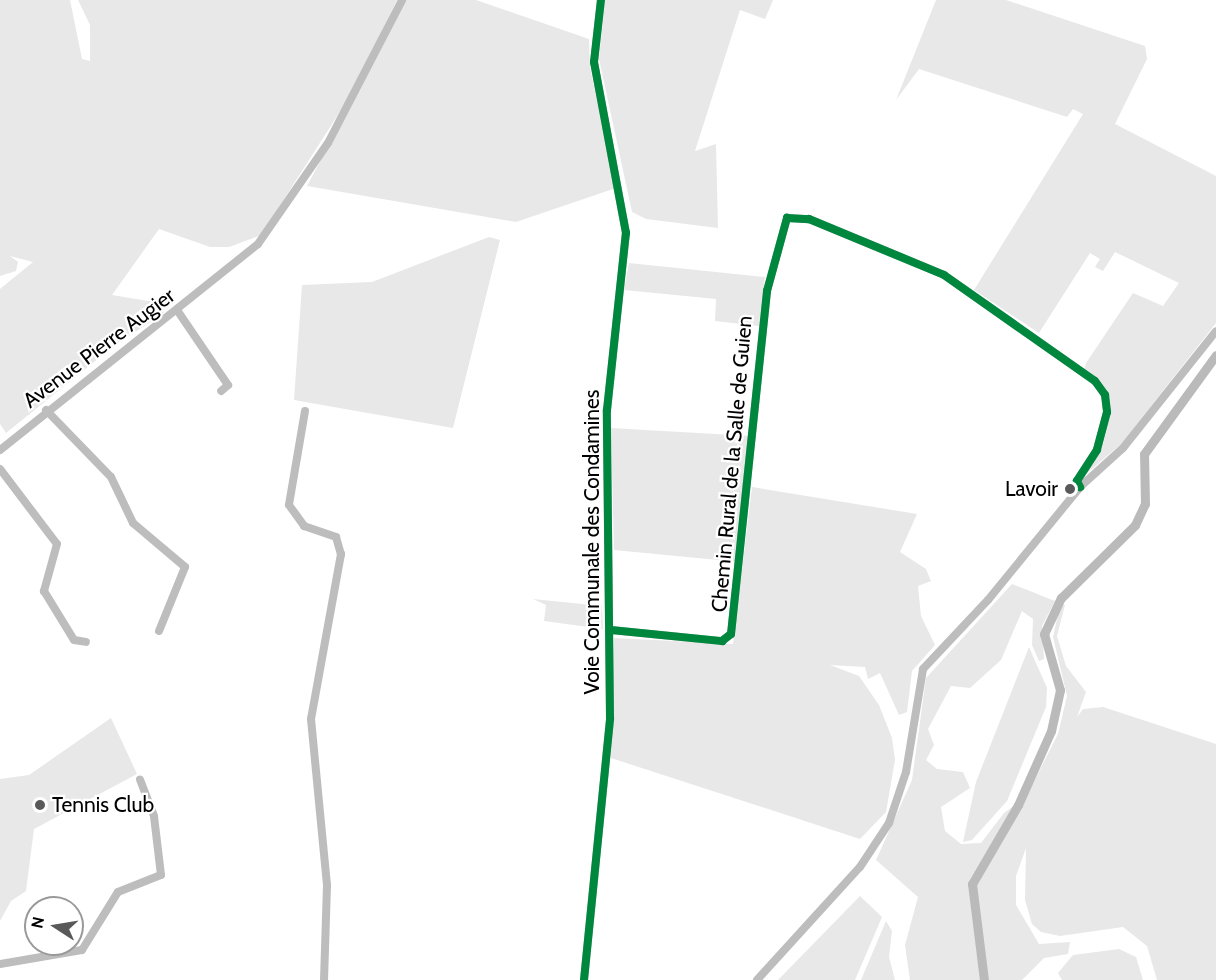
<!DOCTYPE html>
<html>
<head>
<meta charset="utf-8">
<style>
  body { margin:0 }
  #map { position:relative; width:1216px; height:980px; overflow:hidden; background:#fff; font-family:Cabin,sans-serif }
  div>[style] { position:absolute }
  .green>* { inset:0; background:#e8e8e8 }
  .canal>* { height:9px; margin:-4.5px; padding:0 4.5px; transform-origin:4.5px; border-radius:4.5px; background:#bababa }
  .minor>* { height:8px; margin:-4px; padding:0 4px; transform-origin:4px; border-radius:4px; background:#bdbdbd }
  .cycleway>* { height:8px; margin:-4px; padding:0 4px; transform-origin:4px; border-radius:4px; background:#00873e }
  .dots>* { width:16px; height:16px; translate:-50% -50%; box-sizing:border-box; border:3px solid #fff; border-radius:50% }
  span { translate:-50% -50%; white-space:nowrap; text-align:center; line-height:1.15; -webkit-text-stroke:4.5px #fff; paint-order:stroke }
  .street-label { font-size:21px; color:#000 }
  .poi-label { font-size:21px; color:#000 }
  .right { translate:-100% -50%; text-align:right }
  .left { translate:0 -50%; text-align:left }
  .north { position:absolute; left:24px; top:896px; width:60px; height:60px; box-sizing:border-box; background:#fff; border:2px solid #999; border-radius:50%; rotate:282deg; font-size:16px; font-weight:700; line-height:24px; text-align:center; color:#000 }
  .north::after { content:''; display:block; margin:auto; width:21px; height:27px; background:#595959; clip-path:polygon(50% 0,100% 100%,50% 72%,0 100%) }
</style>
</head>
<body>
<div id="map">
  <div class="green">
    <i style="clip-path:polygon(0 0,70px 0,82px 59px,90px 61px,90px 25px,78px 0,397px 0,350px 96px,261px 235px,229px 247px,210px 247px,159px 229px,112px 295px,166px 304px,163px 314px,115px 345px,6px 433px,0 424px,0 289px,33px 262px,10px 256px,18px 262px,16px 271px,0 276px)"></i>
    <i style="clip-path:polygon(406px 0,476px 0,589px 39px,590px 68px,616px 188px,516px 222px,307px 186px)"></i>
    <i style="clip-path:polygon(605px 0,773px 0,765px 19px,740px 10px,695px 151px,716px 144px,718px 228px,646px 219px,632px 212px,599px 59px)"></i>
    <i style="clip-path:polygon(936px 0,1006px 0,1145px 46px,1147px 59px,1115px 124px,1216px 176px,1216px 323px,1122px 443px,1084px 476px,1103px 444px,1111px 412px,1109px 396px,1084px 370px,1086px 363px,1133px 293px,1163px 306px,1179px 283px,1115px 252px,1103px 271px,1095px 267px,1100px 259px,1090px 253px,1039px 333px,974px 290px,1083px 114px,1073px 109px,1067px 117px,919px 69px,896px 100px)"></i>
    <i style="clip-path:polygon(489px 237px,500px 240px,453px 428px,294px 400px,302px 285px,372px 282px)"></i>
    <i style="clip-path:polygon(629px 263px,765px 277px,759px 326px,715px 321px,716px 299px,624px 290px)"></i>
    <i style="clip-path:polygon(611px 428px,750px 436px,739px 562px,614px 550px)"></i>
    <i style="clip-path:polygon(752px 487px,917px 514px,900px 552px,926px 569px,931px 581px,918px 586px,921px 616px,935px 645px,912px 671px,907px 712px,899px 715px,880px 673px,868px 679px,865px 667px,830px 665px,859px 676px,879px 705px,892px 738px,895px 760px,886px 812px,860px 839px,611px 758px,614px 638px,733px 644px)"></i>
    <i style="clip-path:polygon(1012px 584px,1055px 601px,1042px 626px,1044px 659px,1039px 661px,1032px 645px,1033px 619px,1022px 611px,1001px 660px,970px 688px,951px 686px,928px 729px,934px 745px,926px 760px,937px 769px,963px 772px,970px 788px,941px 807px,945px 831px,961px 844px,981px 843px,1004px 813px,1026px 797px,1058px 734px,1067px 696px,1053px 637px,1060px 605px,1065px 605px,1057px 636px,1066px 666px,1086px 692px,1077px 717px,1083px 709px,1103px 707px,1216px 744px,1216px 980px,1157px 980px,1147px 946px,1123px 927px,1060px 936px,1041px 932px,1032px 924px,1025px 900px,1026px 848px,1016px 876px,1016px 905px,1039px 944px,1070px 942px,1068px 954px,1044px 958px,1022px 980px,910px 980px,905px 945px,918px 897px,876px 860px,912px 780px,926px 678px)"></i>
    <i style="clip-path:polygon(533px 599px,602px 606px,603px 629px,544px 621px,546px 605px)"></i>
    <i style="clip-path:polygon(1029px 647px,1047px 688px,1046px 707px,1007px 801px,972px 840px,963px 842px,976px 782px)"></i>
    <i style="clip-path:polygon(111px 718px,137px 774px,34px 829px,26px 891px,11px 901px,0 921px,0 779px,29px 775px)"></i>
    <i style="clip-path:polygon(860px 896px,882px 917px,855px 980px,778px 980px)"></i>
    <i style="clip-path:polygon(886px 921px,892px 931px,889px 957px,895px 980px,861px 980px)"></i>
    <i style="clip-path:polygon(1119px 949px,1136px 957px,1143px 980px,1062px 980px,1058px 973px,1073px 955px)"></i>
  </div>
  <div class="canal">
    <i style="left:984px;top:980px;width:97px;rotate:-97.1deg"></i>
    <i style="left:972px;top:884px;width:91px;rotate:-59.8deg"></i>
    <i style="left:1018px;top:805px;width:81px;rotate:-66deg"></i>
    <i style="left:1051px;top:731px;width:42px;rotate:-77.6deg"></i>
    <i style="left:1060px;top:690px;width:58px;rotate:-105.9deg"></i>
    <i style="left:1044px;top:634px;width:40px;rotate:-65deg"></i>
    <i style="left:1061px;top:598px;width:104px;rotate:-44.6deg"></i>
    <i style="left:1135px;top:525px;width:23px;rotate:-65deg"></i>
    <i style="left:1145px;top:504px;width:50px;rotate:-91.1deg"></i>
    <i style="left:1144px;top:454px;width:122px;rotate:-54deg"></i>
  </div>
  <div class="minor">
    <i style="left:177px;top:310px;width:91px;rotate:55.8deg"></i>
    <i style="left:228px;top:385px;width:9px;rotate:139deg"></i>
    <i style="left:46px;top:410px;width:93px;rotate:45.9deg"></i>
    <i style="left:111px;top:477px;width:51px;rotate:64.4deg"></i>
    <i style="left:133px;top:523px;width:68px;rotate:40.2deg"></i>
    <i style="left:185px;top:567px;width:69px;rotate:112.1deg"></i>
    <i style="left:305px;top:411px;width:95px;rotate:99.7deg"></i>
    <i style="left:289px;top:505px;width:26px;rotate:54deg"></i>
    <i style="left:304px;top:526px;width:34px;rotate:19deg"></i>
    <i style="left:336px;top:537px;width:18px;rotate:74deg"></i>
    <i style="left:341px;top:554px;width:168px;rotate:100.3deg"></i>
    <i style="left:311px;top:719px;width:167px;rotate:84.5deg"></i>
    <i style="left:327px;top:885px;width:95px;rotate:91.8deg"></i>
    <i style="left:0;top:450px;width:330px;rotate:-38.6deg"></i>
    <i style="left:258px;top:244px;width:123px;rotate:-55.3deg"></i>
    <i style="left:328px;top:143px;width:161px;rotate:-62.6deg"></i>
    <i style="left:0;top:469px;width:94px;rotate:52.8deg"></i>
    <i style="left:57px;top:544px;width:49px;rotate:105.5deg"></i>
    <i style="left:44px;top:591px;width:57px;rotate:58.5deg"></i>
    <i style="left:74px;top:640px;width:12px;rotate:9deg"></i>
    <i style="left:611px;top:630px;width:112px;rotate:5.7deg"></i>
    <i style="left:722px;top:641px;width:11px;rotate:-38deg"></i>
    <i style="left:731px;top:634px;width:345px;rotate:-84deg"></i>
    <i style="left:767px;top:291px;width:76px;rotate:-74.7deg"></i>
    <i style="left:787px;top:218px;width:22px;rotate:3deg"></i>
    <i style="left:809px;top:219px;width:146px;rotate:22.5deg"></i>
    <i style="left:944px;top:275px;width:184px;rotate:35.1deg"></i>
    <i style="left:1095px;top:381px;width:17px;rotate:54deg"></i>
    <i style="left:1105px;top:395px;width:17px;rotate:83deg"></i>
    <i style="left:1107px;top:412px;width:39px;rotate:105deg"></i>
    <i style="left:1097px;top:450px;width:37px;rotate:123deg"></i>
    <i style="left:1077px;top:481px;width:7px;rotate:63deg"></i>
    <i style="left:0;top:964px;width:83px;rotate:-9.7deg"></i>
    <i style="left:82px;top:950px;width:68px;rotate:-58.2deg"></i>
    <i style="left:118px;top:892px;width:46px;rotate:-21.6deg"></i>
    <i style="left:161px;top:875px;width:59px;rotate:-96.8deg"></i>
    <i style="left:154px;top:816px;width:39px;rotate:-111deg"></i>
    <i style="left:584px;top:980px;width:263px;rotate:-84.3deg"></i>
    <i style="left:610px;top:718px;width:308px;rotate:-90.6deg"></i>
    <i style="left:607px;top:410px;width:178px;rotate:-83.9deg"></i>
    <i style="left:626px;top:233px;width:174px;rotate:-100.6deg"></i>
    <i style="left:594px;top:62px;width:62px;rotate:-83.6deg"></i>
    <i style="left:757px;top:980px;width:153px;rotate:-47.7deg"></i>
    <i style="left:860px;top:867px;width:53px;rotate:-56.6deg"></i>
    <i style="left:889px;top:823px;width:54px;rotate:-71.6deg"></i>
    <i style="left:906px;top:772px;width:104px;rotate:-80.6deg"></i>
    <i style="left:923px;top:669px;width:95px;rotate:-46.7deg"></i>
    <i style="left:988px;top:600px;width:146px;rotate:-50.8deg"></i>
    <i style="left:1080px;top:487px;width:58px;rotate:-42.2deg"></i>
    <i style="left:1123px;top:448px;width:149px;rotate:-51.5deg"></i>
  </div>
  <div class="cycleway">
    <i style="left:611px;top:630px;width:112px;rotate:5.7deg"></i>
    <i style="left:722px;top:641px;width:11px;rotate:-38deg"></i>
    <i style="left:731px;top:634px;width:345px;rotate:-84deg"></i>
    <i style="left:767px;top:291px;width:76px;rotate:-74.7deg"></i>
    <i style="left:787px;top:218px;width:22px;rotate:3deg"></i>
    <i style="left:809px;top:219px;width:146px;rotate:22.5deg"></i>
    <i style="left:944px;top:275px;width:184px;rotate:35.1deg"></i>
    <i style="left:1095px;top:381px;width:17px;rotate:54deg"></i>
    <i style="left:1105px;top:395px;width:17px;rotate:83deg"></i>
    <i style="left:1107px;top:412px;width:39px;rotate:105deg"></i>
    <i style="left:1097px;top:450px;width:37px;rotate:123deg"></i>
    <i style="left:1077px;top:481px;width:7px;rotate:63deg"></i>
    <i style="left:584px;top:980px;width:263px;rotate:-84.3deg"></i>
    <i style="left:610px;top:718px;width:308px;rotate:-90.6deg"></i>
    <i style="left:607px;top:410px;width:178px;rotate:-83.9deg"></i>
    <i style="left:626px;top:233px;width:174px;rotate:-100.6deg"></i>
    <i style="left:594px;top:62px;width:62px;rotate:-83.6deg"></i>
  </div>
  <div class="dots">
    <i style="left:1070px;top:489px;background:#595959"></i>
    <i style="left:40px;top:805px;background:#595959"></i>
  </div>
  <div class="street-label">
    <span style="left:99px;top:348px;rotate:-37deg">Avenue Pierre Augier</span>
    <span style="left:732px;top:464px;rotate:-85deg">Chemin Rural de la Salle de Guien</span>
    <span style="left:592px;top:542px;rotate:-90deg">Voie Communale des Condamines</span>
  </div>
  <div class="poi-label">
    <span class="right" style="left:1058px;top:489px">Lavoir</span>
    <span class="left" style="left:52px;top:805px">Tennis Club</span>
  </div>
  <div class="north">N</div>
</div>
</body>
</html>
